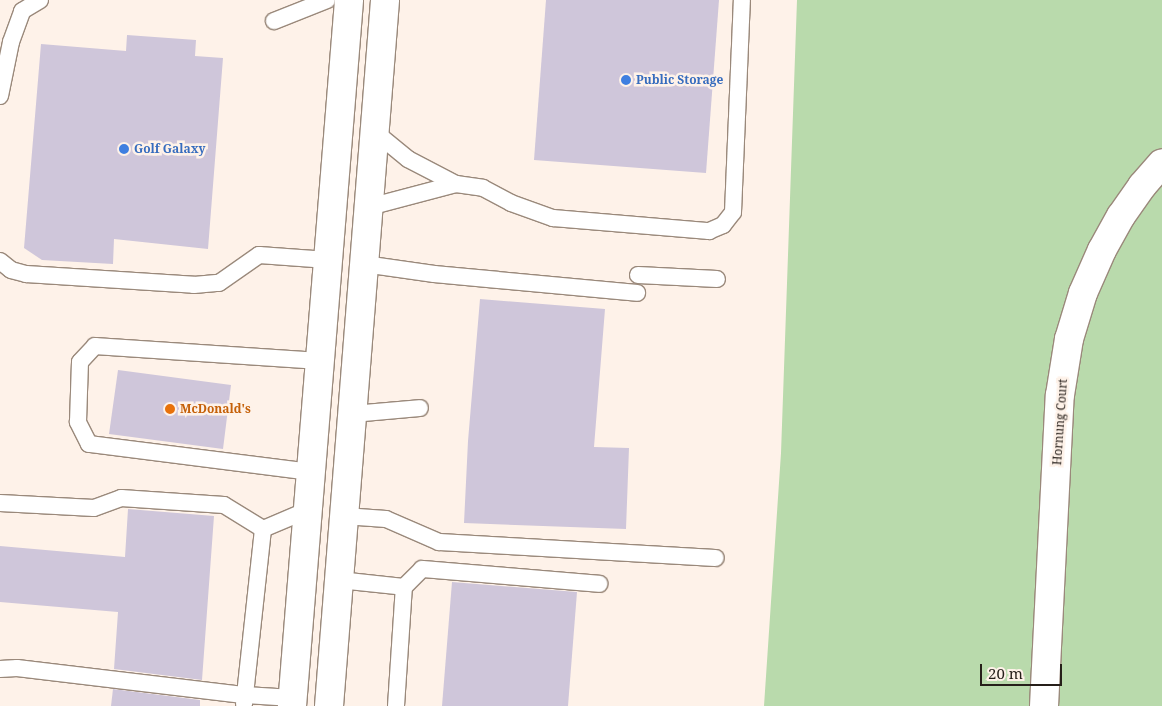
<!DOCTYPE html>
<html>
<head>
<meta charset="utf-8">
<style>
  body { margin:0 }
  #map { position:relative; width:1162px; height:706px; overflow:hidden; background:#fef2e9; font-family:"Noto Serif",serif }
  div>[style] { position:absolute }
  .green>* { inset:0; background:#b9daac }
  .building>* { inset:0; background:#cfc6da }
  .roads { filter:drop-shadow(1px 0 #9a897b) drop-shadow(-1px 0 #9a897b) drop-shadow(0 1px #9a897b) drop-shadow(0 -1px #9a897b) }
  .service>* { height:16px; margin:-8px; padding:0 8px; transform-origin:8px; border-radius:8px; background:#fff }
  .minor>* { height:28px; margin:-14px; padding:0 14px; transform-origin:14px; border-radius:14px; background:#fff }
  .primary>* { height:28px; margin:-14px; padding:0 14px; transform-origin:14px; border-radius:14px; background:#fff }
  .dots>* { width:14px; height:14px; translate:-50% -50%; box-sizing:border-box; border:2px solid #fef2e9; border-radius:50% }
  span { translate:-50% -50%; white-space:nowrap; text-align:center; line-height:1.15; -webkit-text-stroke:5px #fef2e9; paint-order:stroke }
  .shop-label { font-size:12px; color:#366cbe; font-weight:700 }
  .left { translate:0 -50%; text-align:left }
  .food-label { font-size:12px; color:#c56008; font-weight:700 }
  .street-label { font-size:12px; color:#261f1a }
  .scale { position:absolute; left:980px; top:664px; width:82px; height:22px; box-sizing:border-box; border:2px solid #261f1a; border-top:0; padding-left:6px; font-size:15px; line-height:18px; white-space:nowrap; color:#261f1a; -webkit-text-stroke:4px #fef2e9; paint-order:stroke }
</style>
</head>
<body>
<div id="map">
  <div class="green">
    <i style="clip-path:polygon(797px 0,1162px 0,1162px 706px,764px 706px,781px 453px)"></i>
  </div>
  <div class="building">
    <i style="clip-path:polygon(546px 0,719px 0,706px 173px,534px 160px)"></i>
    <i style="clip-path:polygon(127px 35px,196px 40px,195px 56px,223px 58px,208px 249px,114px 239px,113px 264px,42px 260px,24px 248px,41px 44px,126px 51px)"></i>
    <i style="clip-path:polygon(480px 299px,605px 309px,594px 447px,629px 448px,626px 529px,464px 523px,468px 441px)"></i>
    <i style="clip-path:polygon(118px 370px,231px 385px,223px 449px,109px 434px)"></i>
    <i style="clip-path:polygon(128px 509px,214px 516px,202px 680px,114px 669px,118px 612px,0 602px,0 546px,125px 557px)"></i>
    <i style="clip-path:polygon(452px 582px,577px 592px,568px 706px,442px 706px)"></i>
    <i style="clip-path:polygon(113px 689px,200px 700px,200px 706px,111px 706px)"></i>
  </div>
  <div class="roads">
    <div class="service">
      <i style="left:274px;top:21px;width:57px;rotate:-21.6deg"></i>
      <i style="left:0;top:96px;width:55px;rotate:-78.5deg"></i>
      <i style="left:11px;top:42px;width:33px;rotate:-70deg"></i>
      <i style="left:22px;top:11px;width:21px;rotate:-31deg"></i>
      <i style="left:456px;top:184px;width:27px;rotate:8deg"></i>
      <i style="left:483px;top:188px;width:32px;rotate:28deg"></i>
      <i style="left:511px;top:203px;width:45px;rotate:19.7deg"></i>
      <i style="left:553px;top:218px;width:157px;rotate:4.8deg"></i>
      <i style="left:709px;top:231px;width:15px;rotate:-23deg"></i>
      <i style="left:723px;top:225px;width:16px;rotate:-52deg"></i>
      <i style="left:733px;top:212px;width:212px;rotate:-87.6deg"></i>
      <i style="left:369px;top:207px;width:90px;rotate:-14.8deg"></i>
      <i style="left:456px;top:184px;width:54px;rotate:-152.5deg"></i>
      <i style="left:408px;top:159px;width:43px;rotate:-140.7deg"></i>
      <i style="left:0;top:261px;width:14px;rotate:39deg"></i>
      <i style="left:11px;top:270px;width:16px;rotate:15deg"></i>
      <i style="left:26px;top:274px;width:168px;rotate:3.7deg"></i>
      <i style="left:194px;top:285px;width:25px;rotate:-5deg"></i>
      <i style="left:219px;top:283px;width:49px;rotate:-35deg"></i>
      <i style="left:259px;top:255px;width:69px;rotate:4.1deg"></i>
      <i style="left:364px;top:264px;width:71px;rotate:8.1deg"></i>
      <i style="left:434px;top:274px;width:204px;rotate:5.3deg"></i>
      <i style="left:638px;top:275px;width:79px;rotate:2.9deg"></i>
      <i style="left:352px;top:414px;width:68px;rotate:-5deg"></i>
      <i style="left:311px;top:472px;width:224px;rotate:-172.8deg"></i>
      <i style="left:89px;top:444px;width:25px;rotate:-117deg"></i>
      <i style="left:78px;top:422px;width:60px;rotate:-88.1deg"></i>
      <i style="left:80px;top:362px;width:22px;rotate:-47deg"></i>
      <i style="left:95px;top:346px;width:225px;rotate:3.8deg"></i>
      <i style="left:0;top:503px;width:94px;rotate:3deg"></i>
      <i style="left:94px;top:508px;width:29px;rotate:-20deg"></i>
      <i style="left:121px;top:498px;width:103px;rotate:3.9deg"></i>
      <i style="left:224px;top:505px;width:46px;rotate:31.6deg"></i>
      <i style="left:344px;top:516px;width:42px;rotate:4.1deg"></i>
      <i style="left:386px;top:519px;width:58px;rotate:23.5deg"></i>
      <i style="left:439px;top:542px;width:277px;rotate:3.3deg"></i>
      <i style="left:339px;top:580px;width:65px;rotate:6.1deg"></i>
      <i style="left:0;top:669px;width:17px;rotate:-3deg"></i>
      <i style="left:17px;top:668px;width:230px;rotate:6.8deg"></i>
      <i style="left:245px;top:695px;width:48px;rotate:3.6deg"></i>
      <i style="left:244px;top:704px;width:176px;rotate:-83.8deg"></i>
      <i style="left:263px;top:529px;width:49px;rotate:-22.9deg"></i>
      <i style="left:396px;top:706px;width:119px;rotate:-86.2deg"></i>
      <i style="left:404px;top:587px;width:25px;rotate:-45deg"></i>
      <i style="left:422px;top:569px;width:178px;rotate:4.8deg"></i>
    </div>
    <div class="minor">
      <i style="left:1044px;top:706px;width:311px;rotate:-87.1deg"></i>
      <i style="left:1060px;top:395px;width:57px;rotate:-80.9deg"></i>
      <i style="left:1069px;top:339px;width:48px;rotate:-73.1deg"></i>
      <i style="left:1083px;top:293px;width:47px;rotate:-66.2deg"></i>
      <i style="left:1102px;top:250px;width:39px;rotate:-61deg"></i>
      <i style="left:1121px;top:216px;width:37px;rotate:-55deg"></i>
      <i style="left:1142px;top:186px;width:30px;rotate:-49deg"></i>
    </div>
    <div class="primary">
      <i style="left:292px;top:706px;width:708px;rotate:-85.38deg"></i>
      <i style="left:329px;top:706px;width:708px;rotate:-85.46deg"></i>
    </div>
  </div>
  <div class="dots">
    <i style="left:626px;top:80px;background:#3f7fe0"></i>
    <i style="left:124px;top:149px;background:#3f7fe0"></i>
    <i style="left:170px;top:409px;background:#e8710a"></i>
  </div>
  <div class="shop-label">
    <span class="left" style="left:636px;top:80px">Public Storage</span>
    <span class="left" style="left:134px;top:149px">Golf Galaxy</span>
  </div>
  <div class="food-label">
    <span class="left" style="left:180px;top:409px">McDonald's</span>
  </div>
  <div class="street-label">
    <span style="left:1060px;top:422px;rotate:-86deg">Hornung Court</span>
  </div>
  <div class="scale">20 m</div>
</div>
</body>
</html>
